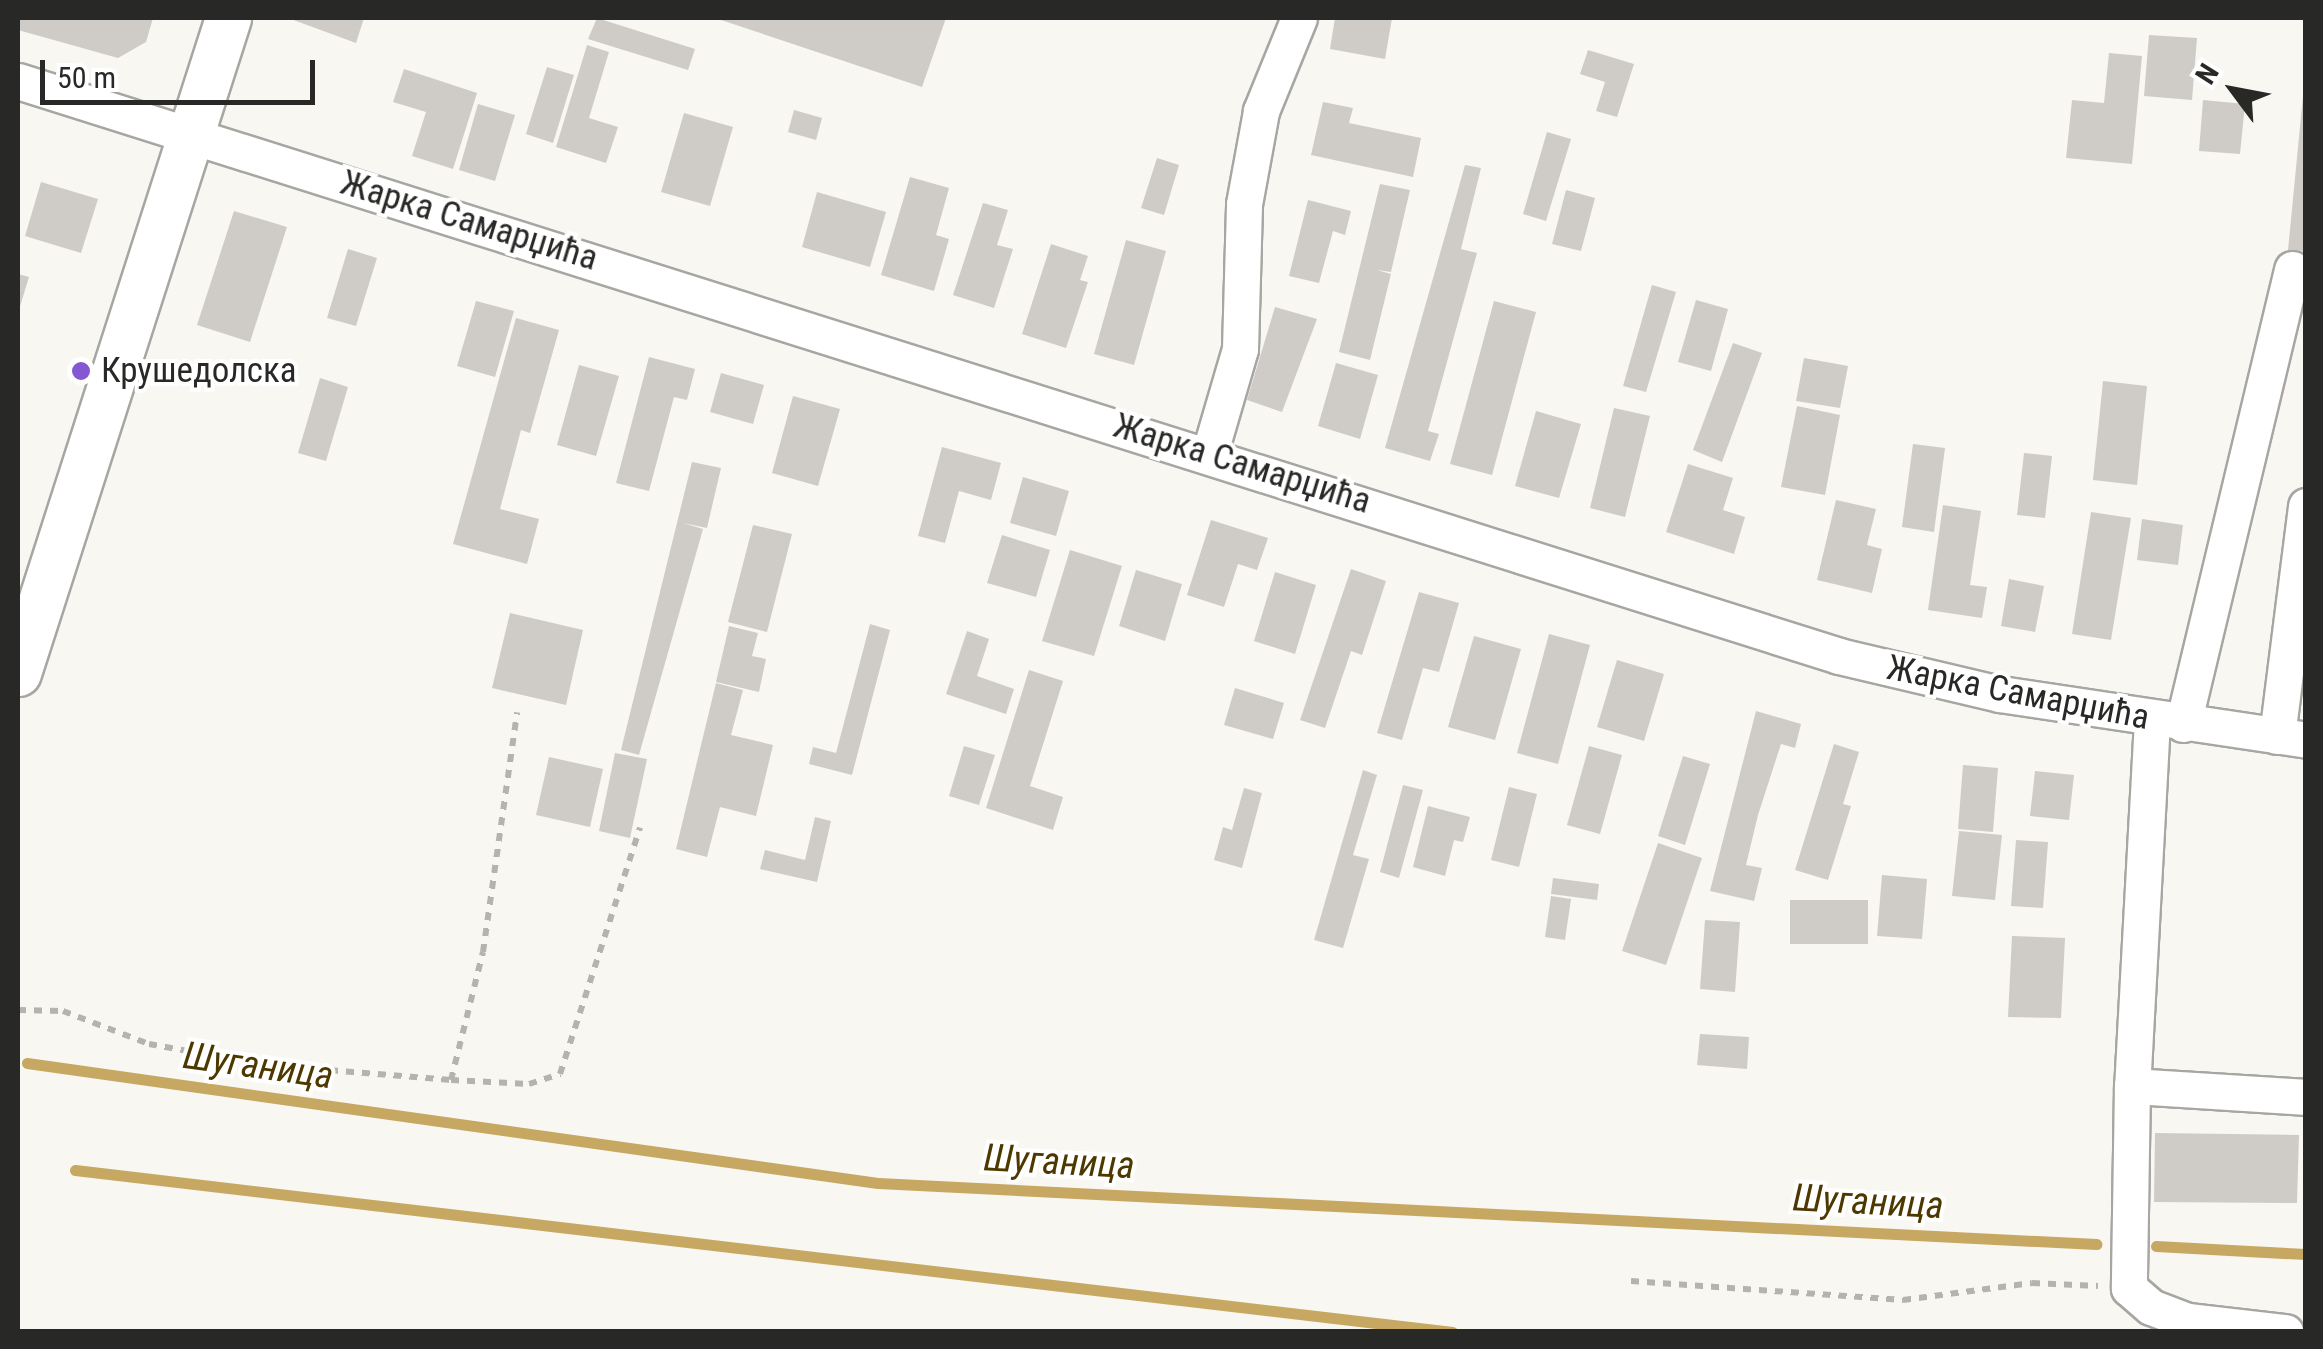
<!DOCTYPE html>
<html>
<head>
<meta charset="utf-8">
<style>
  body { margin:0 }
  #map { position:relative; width:2323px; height:1349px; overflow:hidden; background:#f9f7f2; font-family:"Roboto Condensed",sans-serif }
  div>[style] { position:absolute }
  .stream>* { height:11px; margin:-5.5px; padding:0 5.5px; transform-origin:5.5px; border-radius:5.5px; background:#c6a863 }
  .building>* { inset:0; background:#cfccc8 }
  .path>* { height:6px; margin-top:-3px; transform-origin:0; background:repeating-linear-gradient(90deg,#b4b3af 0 8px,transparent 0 16px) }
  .roads { filter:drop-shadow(2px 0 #a8a6a2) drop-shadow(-2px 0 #a8a6a2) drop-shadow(0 2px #a8a6a2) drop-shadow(0 -2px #a8a6a2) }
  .minor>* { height:35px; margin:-17.5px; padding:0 17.5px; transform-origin:17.5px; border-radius:17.5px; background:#fff }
  .major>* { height:45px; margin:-22.5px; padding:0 22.5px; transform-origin:22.5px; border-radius:22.5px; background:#fff }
  .dots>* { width:28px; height:28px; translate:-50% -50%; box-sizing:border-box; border:5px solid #fff; border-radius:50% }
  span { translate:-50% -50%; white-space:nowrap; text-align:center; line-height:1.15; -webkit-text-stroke:8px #fff; paint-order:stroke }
  .street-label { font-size:35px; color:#282826 }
  .poi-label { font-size:35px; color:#282826 }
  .left { translate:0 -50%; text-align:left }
  .water-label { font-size:38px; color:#4d3800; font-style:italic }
  .frame { position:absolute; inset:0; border:20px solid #282826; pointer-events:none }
  .north { position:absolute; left:2183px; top:40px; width:100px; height:100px; -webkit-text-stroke:8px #fff; paint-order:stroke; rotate:302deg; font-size:28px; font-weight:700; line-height:40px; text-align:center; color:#282826 }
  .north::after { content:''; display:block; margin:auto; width:35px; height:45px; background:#282826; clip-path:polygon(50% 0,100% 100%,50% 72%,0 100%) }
  .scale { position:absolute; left:40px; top:60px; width:275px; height:45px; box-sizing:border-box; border:5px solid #282826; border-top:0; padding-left:12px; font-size:30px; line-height:35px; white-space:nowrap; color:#282826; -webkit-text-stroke:8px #fff; paint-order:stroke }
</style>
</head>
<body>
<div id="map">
  <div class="stream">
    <i style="left:27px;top:1063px;width:859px;rotate:8.03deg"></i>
    <i style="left:878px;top:1183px;width:1220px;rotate:2.87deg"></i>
    <i style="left:75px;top:1170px;width:1387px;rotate:6.71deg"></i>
    <i style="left:2156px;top:1246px;width:150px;rotate:3.1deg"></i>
  </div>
  <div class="building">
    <i style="clip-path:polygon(18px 18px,153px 18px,146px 42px,118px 58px,18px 30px)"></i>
    <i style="clip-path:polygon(288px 18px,364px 18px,356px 43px)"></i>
    <i style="clip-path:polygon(597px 18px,695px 49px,688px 70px,588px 39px)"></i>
    <i style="clip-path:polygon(715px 18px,946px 18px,922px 87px)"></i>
    <i style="clip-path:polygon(1335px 18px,1392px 18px,1385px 59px,1330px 49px)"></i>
    <i style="clip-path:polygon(2149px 35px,2197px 38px,2192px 100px,2144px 96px)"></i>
    <i style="clip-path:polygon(587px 45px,609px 52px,589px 118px,618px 127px,606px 163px,556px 147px)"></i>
    <i style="clip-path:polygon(1588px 50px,1634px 64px,1617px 117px,1596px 111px,1605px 82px,1580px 74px)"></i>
    <i style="clip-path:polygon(2109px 53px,2142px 56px,2132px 164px,2066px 158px,2072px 100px,2104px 103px)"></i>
    <i style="clip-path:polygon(547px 67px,574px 75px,553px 143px,526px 134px)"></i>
    <i style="clip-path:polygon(404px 69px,477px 93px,453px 169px,412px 156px,426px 112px,393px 102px)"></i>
    <i style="clip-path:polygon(2303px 96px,2306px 96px,2306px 251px,2288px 250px)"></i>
    <i style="clip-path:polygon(2203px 100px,2245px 104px,2240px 154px,2199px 151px)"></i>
    <i style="clip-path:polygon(1323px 102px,1353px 108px,1349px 123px,1421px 138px,1413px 177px,1311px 155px)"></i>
    <i style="clip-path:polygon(478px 104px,515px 115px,495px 181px,459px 170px)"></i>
    <i style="clip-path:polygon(794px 110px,822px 118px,816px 140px,788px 132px)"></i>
    <i style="clip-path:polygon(684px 113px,733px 127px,710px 206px,661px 192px)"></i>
    <i style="clip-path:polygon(1547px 132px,1571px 139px,1546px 221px,1523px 214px)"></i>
    <i style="clip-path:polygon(1157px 158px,1179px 165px,1164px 215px,1141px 208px)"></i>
    <i style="clip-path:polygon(1465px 165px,1481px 168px,1461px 249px,1477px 253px,1428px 431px,1439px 434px,1430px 461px,1385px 448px)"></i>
    <i style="clip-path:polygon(910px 177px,949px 188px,936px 235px,949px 239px,934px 291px,881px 275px)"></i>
    <i style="clip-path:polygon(41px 182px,98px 199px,81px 253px,25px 236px)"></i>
    <i style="clip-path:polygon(1380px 184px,1410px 190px,1391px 272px,1377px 270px,1391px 274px,1370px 360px,1339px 352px)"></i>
    <i style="clip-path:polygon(1566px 190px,1595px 198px,1581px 251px,1552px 244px)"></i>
    <i style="clip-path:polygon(817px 192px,886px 212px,870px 267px,802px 247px)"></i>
    <i style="clip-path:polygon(1308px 200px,1351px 211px,1345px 235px,1333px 231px,1319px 283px,1289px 276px)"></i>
    <i style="clip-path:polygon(983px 203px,1008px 210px,997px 245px,1013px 249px,994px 308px,953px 295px)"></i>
    <i style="clip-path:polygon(234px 211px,287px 227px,250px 342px,197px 325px)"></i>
    <i style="clip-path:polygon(1126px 240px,1166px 251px,1134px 365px,1094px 354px)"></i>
    <i style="clip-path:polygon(1051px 244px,1088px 256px,1080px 280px,1088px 282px,1066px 348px,1022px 334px)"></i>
    <i style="clip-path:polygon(348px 249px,377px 258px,356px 326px,327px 318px)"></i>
    <i style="clip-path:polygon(18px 274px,29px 277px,18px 313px)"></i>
    <i style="clip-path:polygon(1652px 285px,1676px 292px,1646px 392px,1623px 386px)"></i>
    <i style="clip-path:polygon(1696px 300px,1728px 309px,1711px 371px,1678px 362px)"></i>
    <i style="clip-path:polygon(476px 301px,514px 311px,495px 377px,457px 366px)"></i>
    <i style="clip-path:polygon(1494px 301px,1536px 312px,1492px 475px,1450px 464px)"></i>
    <i style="clip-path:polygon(1275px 307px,1317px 319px,1282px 412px,1247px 400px)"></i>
    <i style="clip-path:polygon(516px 318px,559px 330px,530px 433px,521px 430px,500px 509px,539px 519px,527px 564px,453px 544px)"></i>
    <i style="clip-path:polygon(1733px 343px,1762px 353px,1722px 462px,1693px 450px)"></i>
    <i style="clip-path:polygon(649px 357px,695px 369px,687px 400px,674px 397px,649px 491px,616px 483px)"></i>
    <i style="clip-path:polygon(1804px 358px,1848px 366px,1840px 408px,1796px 401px)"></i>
    <i style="clip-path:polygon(1336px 363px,1378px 375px,1360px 439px,1318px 426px)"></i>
    <i style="clip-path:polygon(579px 365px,619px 376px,596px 456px,557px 445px)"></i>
    <i style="clip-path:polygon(721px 373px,764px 385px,753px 424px,710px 412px)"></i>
    <i style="clip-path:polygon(320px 378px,348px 387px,326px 461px,298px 453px)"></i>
    <i style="clip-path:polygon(2103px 381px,2147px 386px,2137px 485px,2093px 480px)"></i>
    <i style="clip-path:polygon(793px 396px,840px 409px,818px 486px,772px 473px)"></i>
    <i style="clip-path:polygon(1797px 406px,1840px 415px,1825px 495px,1781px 487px)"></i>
    <i style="clip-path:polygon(1614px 408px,1650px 416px,1625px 517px,1590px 508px)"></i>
    <i style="clip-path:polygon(1536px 411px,1581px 424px,1559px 498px,1515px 486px)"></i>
    <i style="clip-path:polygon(1913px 444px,1945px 448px,1934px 532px,1902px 527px)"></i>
    <i style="clip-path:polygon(942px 447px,1001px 463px,991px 500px,959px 491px,945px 543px,918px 536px)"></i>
    <i style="clip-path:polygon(2024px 453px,2052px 456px,2045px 518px,2017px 515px)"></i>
    <i style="clip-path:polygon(692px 462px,721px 468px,707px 528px,683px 523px,703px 529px,639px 755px,621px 750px)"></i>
    <i style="clip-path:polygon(1688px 464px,1733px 478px,1723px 510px,1745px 517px,1734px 554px,1666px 532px)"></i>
    <i style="clip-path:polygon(1023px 477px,1069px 491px,1056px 536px,1010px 523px)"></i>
    <i style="clip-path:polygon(1836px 500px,1876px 509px,1867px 545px,1882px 549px,1872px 593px,1817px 580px)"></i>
    <i style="clip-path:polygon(1943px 505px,1981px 511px,1970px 585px,1987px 587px,1982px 618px,1928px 610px)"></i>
    <i style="clip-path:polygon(2091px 512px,2131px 518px,2111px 640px,2072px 634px)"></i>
    <i style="clip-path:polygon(2142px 519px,2183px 525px,2178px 565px,2137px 560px)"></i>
    <i style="clip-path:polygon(1211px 520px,1268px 538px,1257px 570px,1238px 564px,1224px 607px,1187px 595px)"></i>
    <i style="clip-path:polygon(753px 525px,792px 534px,767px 632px,728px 622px)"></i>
    <i style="clip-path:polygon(1002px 535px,1050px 550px,1036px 597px,987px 583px)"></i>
    <i style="clip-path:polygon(1070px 550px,1122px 566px,1094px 656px,1042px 641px)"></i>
    <i style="clip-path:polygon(1351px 569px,1386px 581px,1362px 655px,1351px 651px,1325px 728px,1300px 720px)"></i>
    <i style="clip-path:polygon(1136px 570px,1182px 584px,1165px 641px,1119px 626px)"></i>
    <i style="clip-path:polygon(1275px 572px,1316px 585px,1295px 654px,1254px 641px)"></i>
    <i style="clip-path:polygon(2009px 579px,2044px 586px,2035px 632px,2001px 626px)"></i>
    <i style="clip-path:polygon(1419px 592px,1459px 603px,1439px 672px,1423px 668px,1402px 740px,1377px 733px)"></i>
    <i style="clip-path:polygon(510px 613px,583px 630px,566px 705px,492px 688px)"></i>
    <i style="clip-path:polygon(870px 624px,890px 630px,852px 775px,809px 764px,813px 747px,836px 753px)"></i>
    <i style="clip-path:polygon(729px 626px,758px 633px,752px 656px,766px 659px,759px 692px,716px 682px)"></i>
    <i style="clip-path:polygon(967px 631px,989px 639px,977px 676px,1014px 689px,1006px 714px,946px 694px)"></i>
    <i style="clip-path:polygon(1549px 634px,1590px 645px,1558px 764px,1517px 753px)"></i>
    <i style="clip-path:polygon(1474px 636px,1521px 649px,1495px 740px,1448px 727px)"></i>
    <i style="clip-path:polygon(1617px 660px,1664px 674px,1644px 741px,1597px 727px)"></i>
    <i style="clip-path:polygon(1029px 670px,1063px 681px,1030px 786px,1063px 797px,1053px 830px,986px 808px)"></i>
    <i style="clip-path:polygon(716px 683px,743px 690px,731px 735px,773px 745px,756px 816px,720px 807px,707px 857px,676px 849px)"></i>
    <i style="clip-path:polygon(1235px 688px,1284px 703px,1273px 739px,1224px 725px)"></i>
    <i style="clip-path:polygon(1756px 711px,1801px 724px,1795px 748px,1781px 744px,1758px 815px,1746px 865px,1762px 868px,1754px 901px,1710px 891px)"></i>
    <i style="clip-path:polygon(1834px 744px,1859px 752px,1843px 804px,1851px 806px,1828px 880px,1795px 870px)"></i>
    <i style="clip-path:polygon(964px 746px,995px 755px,979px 805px,949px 796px)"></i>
    <i style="clip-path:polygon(1589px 746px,1622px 755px,1600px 834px,1567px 825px)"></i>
    <i style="clip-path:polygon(615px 753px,647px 759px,630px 838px,599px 831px)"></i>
    <i style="clip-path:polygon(1683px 756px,1710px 764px,1685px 845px,1658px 836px)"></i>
    <i style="clip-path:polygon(549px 757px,603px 769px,590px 827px,536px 815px)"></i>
    <i style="clip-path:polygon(1963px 765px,1998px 768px,1993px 832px,1958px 829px)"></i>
    <i style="clip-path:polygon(1363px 770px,1377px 775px,1353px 855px,1369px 859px,1343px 948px,1314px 940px)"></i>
    <i style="clip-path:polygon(2035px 771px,2074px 775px,2069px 820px,2030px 816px)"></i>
    <i style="clip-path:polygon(1403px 785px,1423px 790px,1399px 878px,1380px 872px)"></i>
    <i style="clip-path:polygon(1509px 787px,1537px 794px,1519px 867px,1491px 860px)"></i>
    <i style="clip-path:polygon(1244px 788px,1262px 793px,1242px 868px,1214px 860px,1223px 827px,1232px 830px)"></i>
    <i style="clip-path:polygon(1428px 806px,1470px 817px,1463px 842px,1454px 840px,1445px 876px,1413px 867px)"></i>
    <i style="clip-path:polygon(815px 817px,831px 821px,817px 882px,760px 869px,765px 850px,805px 860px)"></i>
    <i style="clip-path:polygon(1959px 831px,2002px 835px,1995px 900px,1952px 896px)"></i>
    <i style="clip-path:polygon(2016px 840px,2048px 842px,2043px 908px,2011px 906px)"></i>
    <i style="clip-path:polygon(1658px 843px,1702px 858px,1666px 965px,1622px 951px)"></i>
    <i style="clip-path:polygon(1882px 875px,1927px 879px,1922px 939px,1877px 936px)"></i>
    <i style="clip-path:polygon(1553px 878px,1599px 884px,1597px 900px,1551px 894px)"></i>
    <i style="clip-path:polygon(1551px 896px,1571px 899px,1565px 940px,1545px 937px)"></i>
    <i style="clip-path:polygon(1790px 900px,1868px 900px,1868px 944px,1790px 944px)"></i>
    <i style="clip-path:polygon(1705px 920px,1740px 922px,1735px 992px,1700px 989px)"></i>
    <i style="clip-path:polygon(2012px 936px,2065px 938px,2061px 1018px,2008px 1017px)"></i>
    <i style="clip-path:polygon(1700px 1034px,1749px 1037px,1747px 1069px,1697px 1065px)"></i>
    <i style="clip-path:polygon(2155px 1133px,2299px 1135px,2297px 1203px,2154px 1202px)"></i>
  </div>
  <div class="path">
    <i style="left:18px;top:1010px;width:45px;rotate:1.3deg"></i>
    <i style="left:63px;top:1011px;width:92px;rotate:21deg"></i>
    <i style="left:149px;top:1044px;width:119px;rotate:10.2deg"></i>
    <i style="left:266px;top:1065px;width:186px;rotate:4.6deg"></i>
    <i style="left:451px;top:1080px;width:132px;rotate:-76deg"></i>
    <i style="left:483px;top:952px;width:242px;rotate:-81.9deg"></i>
    <i style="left:451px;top:1080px;width:78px;rotate:2.9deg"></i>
    <i style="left:529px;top:1084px;width:33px;rotate:-18deg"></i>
    <i style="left:560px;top:1074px;width:259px;rotate:-72deg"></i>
    <i style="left:1631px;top:1281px;width:273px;rotate:4deg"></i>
    <i style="left:1903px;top:1300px;width:130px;rotate:-7.5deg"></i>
    <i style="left:2032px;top:1283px;width:66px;rotate:2.6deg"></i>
  </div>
  <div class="roads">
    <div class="minor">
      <i style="left:18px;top:81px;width:1910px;rotate:17.52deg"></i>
      <i style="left:1839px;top:656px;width:165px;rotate:13.3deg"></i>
      <i style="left:2000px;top:694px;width:309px;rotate:8.5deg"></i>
      <i style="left:1209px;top:455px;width:110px;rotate:-73.7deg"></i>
      <i style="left:1240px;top:349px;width:145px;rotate:-88.4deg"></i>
      <i style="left:1244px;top:204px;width:95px;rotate:-79.6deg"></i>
      <i style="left:1261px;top:111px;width:100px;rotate:-67.8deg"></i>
      <i style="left:2152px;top:720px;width:367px;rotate:93.1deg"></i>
      <i style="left:2132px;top:1086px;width:202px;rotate:90.9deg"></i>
      <i style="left:2129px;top:1288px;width:29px;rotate:41deg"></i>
      <i style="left:2151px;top:1307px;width:40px;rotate:21deg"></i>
      <i style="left:2188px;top:1321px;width:98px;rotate:6.5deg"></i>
      <i style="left:2183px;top:724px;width:468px;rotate:-76.5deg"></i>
      <i style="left:2277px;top:736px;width:232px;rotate:-82.8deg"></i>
      <i style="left:2132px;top:1086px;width:174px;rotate:3.6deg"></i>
    </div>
    <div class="major">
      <i style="left:18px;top:673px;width:688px;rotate:-72.22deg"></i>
    </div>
  </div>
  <div class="dots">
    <i style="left:81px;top:371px;background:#8358d2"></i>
  </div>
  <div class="street-label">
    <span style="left:469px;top:221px;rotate:17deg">Жарка Самарџића</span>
    <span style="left:1242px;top:464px;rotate:17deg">Жарка Самарџића</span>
    <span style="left:2018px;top:693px;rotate:11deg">Жарка Самарџића</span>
  </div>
  <div class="poi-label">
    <span class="left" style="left:101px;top:371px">Крушедолска</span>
  </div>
  <div class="water-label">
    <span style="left:258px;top:1066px;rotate:8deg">Шуганица</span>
    <span style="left:1059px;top:1162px;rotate:3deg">Шуганица</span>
    <span style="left:1868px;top:1202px;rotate:3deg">Шуганица</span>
  </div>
  <div class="frame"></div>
  <div class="north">N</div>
  <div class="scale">50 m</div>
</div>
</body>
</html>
